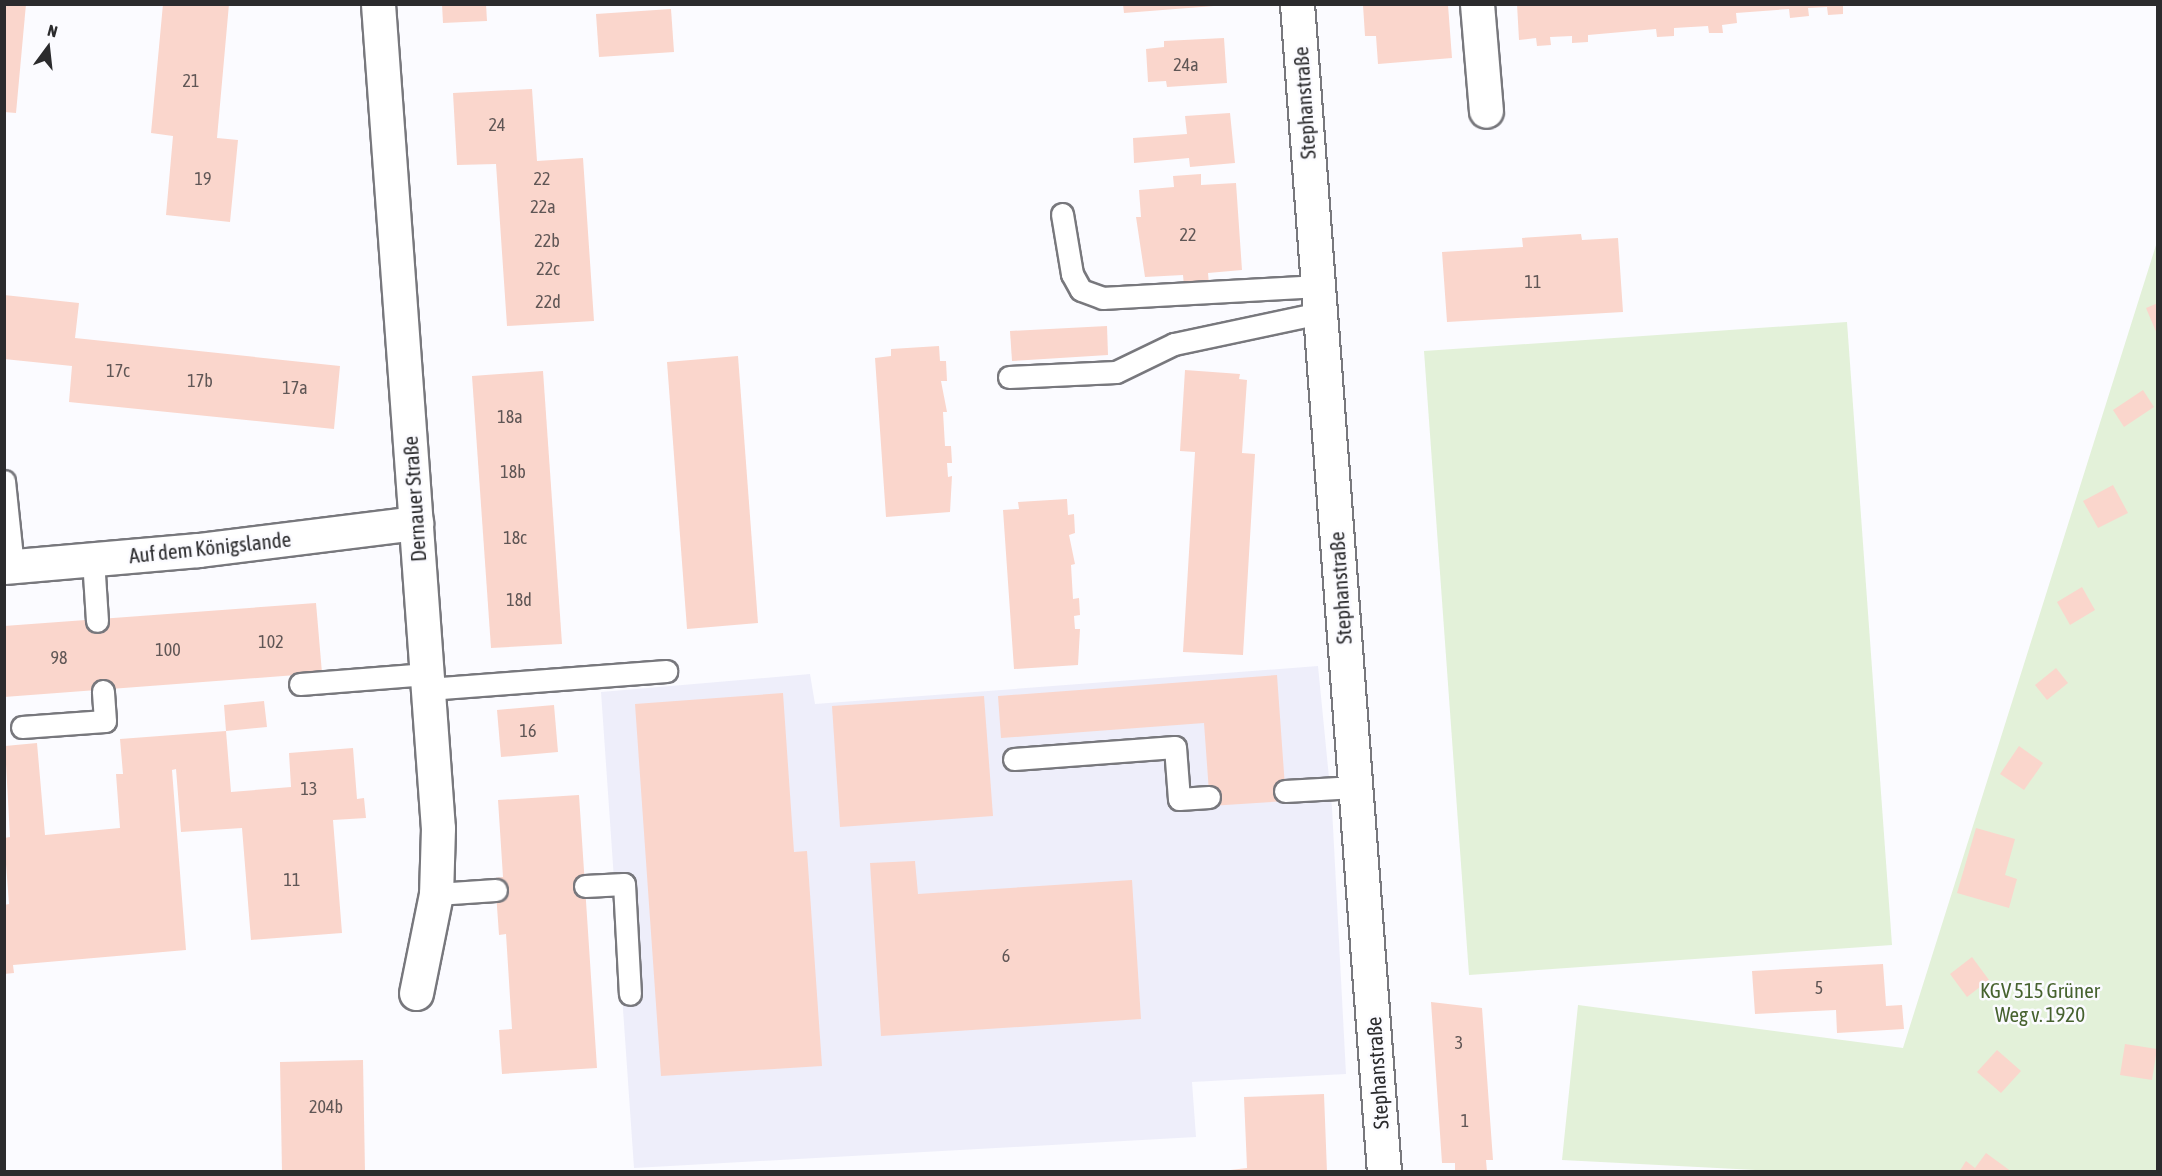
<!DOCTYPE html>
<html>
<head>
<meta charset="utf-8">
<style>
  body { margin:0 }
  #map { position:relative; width:2162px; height:1176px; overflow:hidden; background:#fbfbff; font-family:"Asap Condensed",sans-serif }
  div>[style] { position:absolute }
  .built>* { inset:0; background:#eeeefa }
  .green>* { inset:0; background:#e3f1d9 }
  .building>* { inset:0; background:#fad6cc }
  .roads { filter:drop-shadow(2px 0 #78787d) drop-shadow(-2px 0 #78787d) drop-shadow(0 2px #78787d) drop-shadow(0 -2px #78787d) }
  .service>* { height:21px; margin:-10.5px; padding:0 10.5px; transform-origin:10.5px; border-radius:10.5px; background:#fff }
  .minor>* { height:33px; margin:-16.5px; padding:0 16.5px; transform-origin:16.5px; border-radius:16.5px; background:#fff }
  span { translate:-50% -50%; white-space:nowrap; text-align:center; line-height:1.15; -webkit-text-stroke:5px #fbfbff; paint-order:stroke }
  .number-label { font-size:18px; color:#5f5655 }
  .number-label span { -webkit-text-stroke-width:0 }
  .street-label { font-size:21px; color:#2b2b2d }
  .park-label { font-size:21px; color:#46622e }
  .frame { position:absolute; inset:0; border:6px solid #2b2b2d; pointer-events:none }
  .north { position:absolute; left:18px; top:18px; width:60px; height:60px; -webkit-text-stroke:4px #fbfbff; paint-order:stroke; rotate:15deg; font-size:16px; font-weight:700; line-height:24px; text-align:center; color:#2b2b2d }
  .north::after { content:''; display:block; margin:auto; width:21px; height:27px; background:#2b2b2d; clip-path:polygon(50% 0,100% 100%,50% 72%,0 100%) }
</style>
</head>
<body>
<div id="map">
  <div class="built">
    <i style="clip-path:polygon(1318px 666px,1332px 808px,1346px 1074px,1192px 1082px,1196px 1137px,634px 1168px,601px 692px,810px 674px,815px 704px)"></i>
  </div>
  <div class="green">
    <i style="clip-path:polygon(2157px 242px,2157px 1171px,1794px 1172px,1562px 1160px,1578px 1005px,1903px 1048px)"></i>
    <i style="clip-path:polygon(1847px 322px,1892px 945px,1469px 975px,1424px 351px)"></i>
  </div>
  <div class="building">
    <i style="clip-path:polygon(4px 4px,26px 4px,16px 113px,4px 112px)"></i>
    <i style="clip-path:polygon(163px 4px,229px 4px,217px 138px,238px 140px,230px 222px,166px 215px,173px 136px,151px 133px)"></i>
    <i style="clip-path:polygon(442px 4px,486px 4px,487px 21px,443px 23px)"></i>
    <i style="clip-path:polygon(1123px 4px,1214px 4px,1214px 6px,1124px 13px)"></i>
    <i style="clip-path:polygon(1517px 4px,1843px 4px,1843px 14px,1828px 15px,1827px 7px,1808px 8px,1809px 16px,1790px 18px,1789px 9px,1736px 13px,1737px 23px,1722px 25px,1723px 33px,1709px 33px,1708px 26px,1674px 28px,1674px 36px,1657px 37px,1656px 29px,1588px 35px,1588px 42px,1572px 43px,1572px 36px,1550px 37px,1551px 45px,1537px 46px,1536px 38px,1519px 40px)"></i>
    <i style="clip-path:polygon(1363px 5px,1448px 5px,1452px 58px,1378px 64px,1376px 36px,1365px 36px)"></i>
    <i style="clip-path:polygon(671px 9px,674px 52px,599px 57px,596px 14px)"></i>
    <i style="clip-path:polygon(1224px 38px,1227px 83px,1167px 87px,1166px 81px,1148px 82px,1146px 49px,1164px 47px,1164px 41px)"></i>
    <i style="clip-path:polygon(532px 89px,537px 161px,583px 158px,594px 321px,507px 326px,496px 164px,457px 165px,453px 93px)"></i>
    <i style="clip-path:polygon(1230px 113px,1235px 163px,1190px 167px,1189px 158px,1134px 163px,1133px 138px,1187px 134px,1185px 116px)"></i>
    <i style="clip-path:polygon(1201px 174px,1201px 185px,1236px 183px,1242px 270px,1208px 273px,1209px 284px,1184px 286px,1183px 275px,1145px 277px,1136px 217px,1141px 217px,1139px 190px,1174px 187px,1173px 176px)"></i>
    <i style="clip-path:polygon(1581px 234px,1582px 240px,1618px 238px,1623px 312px,1447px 322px,1442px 252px,1523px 247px,1522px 238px)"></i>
    <i style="clip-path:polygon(4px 295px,79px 303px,75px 338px,340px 366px,334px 429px,69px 402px,72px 366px,4px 359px)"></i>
    <i style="clip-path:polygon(2158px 303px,2158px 334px,2157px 334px,2146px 308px)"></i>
    <i style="clip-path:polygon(1107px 326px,1108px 355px,1012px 361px,1010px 331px)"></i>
    <i style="clip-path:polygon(939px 346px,940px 361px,946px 361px,947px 381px,941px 381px,947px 412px,943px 412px,945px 446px,951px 446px,952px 463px,947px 463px,948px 477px,952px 476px,950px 512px,886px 517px,875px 358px,891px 356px,891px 349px)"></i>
    <i style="clip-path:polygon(738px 356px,758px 623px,687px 629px,667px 362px)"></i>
    <i style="clip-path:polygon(1185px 370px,1240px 374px,1239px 379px,1247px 380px,1242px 453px,1255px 454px,1243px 655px,1183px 652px,1195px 452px,1180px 451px)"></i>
    <i style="clip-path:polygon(543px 371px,562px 644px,491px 648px,472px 376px)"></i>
    <i style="clip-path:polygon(2143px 390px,2154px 407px,2124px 427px,2113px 410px)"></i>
    <i style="clip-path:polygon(2113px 485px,2128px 513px,2098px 528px,2083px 501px)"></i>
    <i style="clip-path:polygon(1067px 499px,1068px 515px,1074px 514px,1075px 533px,1069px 535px,1075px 564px,1071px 565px,1073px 599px,1079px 598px,1080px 615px,1074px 616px,1075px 629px,1080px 629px,1078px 665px,1014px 669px,1003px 510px,1019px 509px,1018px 502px)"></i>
    <i style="clip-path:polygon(2082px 587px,2095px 610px,2070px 625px,2057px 602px)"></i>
    <i style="clip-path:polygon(316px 603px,322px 673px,4px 697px,4px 626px)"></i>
    <i style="clip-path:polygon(2056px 668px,2068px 683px,2047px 700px,2035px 685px)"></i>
    <i style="clip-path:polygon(1277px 675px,1286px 801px,1210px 806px,1204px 723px,1001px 738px,998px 696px)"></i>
    <i style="clip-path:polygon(783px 693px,794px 852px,807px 851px,822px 1066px,661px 1076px,635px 704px)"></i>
    <i style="clip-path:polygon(984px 696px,993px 816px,840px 827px,832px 706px)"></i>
    <i style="clip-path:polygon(264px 701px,267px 727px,226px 731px,231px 792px,291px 787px,289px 753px,353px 748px,357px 799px,364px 798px,366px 818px,333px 820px,342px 933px,251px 940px,242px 828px,181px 832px,176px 769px,172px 770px,186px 950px,13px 965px,14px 973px,4px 974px,4px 905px,9px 904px,4px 838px,10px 837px,5px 746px,37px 743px,45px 835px,120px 828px,116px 774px,123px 774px,120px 739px,226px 731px,224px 705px)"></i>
    <i style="clip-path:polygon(554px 705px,558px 752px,501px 757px,497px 710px)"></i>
    <i style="clip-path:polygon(2019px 746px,2043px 763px,2024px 790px,2000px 774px)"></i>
    <i style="clip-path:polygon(579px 795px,597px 1068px,502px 1074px,499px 1030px,512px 1029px,506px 934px,499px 935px,495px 878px,503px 877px,498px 800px)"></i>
    <i style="clip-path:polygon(1976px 828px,2015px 839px,2005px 875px,2017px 879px,2009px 908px,1957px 893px)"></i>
    <i style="clip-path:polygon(915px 861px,918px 894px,1132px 880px,1141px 1019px,881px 1036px,870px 863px)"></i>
    <i style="clip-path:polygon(1972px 957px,1989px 980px,1967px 997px,1950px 974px)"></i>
    <i style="clip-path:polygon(1883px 964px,1886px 1006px,1902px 1005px,1904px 1029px,1837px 1033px,1836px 1010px,1755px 1014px,1752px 971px)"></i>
    <i style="clip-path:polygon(1431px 1002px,1482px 1008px,1493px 1160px,1486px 1160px,1487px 1172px,1455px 1172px,1455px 1163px,1442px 1163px)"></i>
    <i style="clip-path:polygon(2125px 1044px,2157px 1049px,2152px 1080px,2120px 1075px)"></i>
    <i style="clip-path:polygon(1997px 1050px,2021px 1071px,2001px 1093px,1977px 1072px)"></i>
    <i style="clip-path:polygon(363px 1060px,365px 1172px,282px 1172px,280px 1062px)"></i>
    <i style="clip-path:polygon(1324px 1094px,1327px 1172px,1214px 1172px,1247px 1168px,1244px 1097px)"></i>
    <i style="clip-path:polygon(1986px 1153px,2012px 1172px,1959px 1172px,1966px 1161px,1975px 1168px)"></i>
  </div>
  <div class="roads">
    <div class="service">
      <i style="left:1062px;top:214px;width:61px;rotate:80.5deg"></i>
      <i style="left:1072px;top:274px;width:18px;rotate:61deg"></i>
      <i style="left:1081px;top:290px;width:23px;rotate:20deg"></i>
      <i style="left:1103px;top:298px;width:215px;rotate:-3.2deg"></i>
      <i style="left:1009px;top:377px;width:107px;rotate:-2.7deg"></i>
      <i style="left:1116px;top:372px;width:64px;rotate:-25.8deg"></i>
      <i style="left:1174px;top:344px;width:149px;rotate:-12deg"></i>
      <i style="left:4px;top:481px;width:85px;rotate:84deg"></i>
      <i style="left:93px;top:559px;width:62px;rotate:86.3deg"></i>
      <i style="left:300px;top:684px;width:127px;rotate:-4.5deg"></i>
      <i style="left:428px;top:689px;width:239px;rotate:-4.3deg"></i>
      <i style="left:22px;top:727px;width:83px;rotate:-4.1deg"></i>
      <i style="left:105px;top:721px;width:30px;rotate:-94deg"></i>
      <i style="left:1014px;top:759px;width:161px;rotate:-4.3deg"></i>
      <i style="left:1175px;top:747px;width:52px;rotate:85.6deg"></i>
      <i style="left:1179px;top:799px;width:30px;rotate:-4deg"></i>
      <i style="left:1285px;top:791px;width:70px;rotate:-3.3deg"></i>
      <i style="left:585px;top:886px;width:39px;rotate:-3deg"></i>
      <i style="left:624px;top:884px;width:110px;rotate:86.9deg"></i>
      <i style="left:436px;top:894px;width:60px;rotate:-3.8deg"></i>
    </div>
    <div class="minor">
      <i style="left:378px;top:4px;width:826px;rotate:85.84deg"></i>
      <i style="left:438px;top:828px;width:66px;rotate:91.7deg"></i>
      <i style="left:436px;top:894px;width:101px;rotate:101.4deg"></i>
      <i style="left:1297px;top:4px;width:1171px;rotate:85.74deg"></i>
      <i style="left:1477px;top:4px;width:107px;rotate:85.2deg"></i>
      <i style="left:4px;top:567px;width:195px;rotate:-5deg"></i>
      <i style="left:198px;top:550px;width:220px;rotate:-7.1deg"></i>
    </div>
  </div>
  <div class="number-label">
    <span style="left:1186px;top:65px">24a</span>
    <span style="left:191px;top:81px">21</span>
    <span style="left:497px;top:125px">24</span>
    <span style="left:203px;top:179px">19</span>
    <span style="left:542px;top:179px">22</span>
    <span style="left:543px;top:207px">22a</span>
    <span style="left:1188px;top:235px">22</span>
    <span style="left:547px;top:241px">22b</span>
    <span style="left:548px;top:269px">22c</span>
    <span style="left:1533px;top:282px">11</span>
    <span style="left:548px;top:302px">22d</span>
    <span style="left:118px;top:371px">17c</span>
    <span style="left:200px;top:381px">17b</span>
    <span style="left:295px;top:388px">17a</span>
    <span style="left:510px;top:417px">18a</span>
    <span style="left:513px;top:472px">18b</span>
    <span style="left:515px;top:538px">18c</span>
    <span style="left:519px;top:600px">18d</span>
    <span style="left:271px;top:642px">102</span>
    <span style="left:168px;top:650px">100</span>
    <span style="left:59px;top:658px">98</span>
    <span style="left:528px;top:731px">16</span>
    <span style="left:309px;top:789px">13</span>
    <span style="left:292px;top:880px">11</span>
    <span style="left:1006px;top:956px">6</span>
    <span style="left:1819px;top:988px">5</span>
    <span style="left:1459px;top:1043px">3</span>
    <span style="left:326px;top:1107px">204b</span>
    <span style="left:1465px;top:1121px">1</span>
  </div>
  <div class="street-label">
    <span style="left:1304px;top:103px;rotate:-94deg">Stephanstraße</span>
    <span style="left:414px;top:499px;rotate:-94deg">Dernauer Straße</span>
    <span style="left:210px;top:547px;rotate:-6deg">Auf dem Königslande</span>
    <span style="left:1340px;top:588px;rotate:-94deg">Stephanstraße</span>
    <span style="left:1377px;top:1073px;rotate:-94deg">Stephanstraße</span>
  </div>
  <div class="park-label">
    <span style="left:2040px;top:1002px">KGV 515 Grüner<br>Weg v. 1920</span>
  </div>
  <div class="frame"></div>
  <div class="north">N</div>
</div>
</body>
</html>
